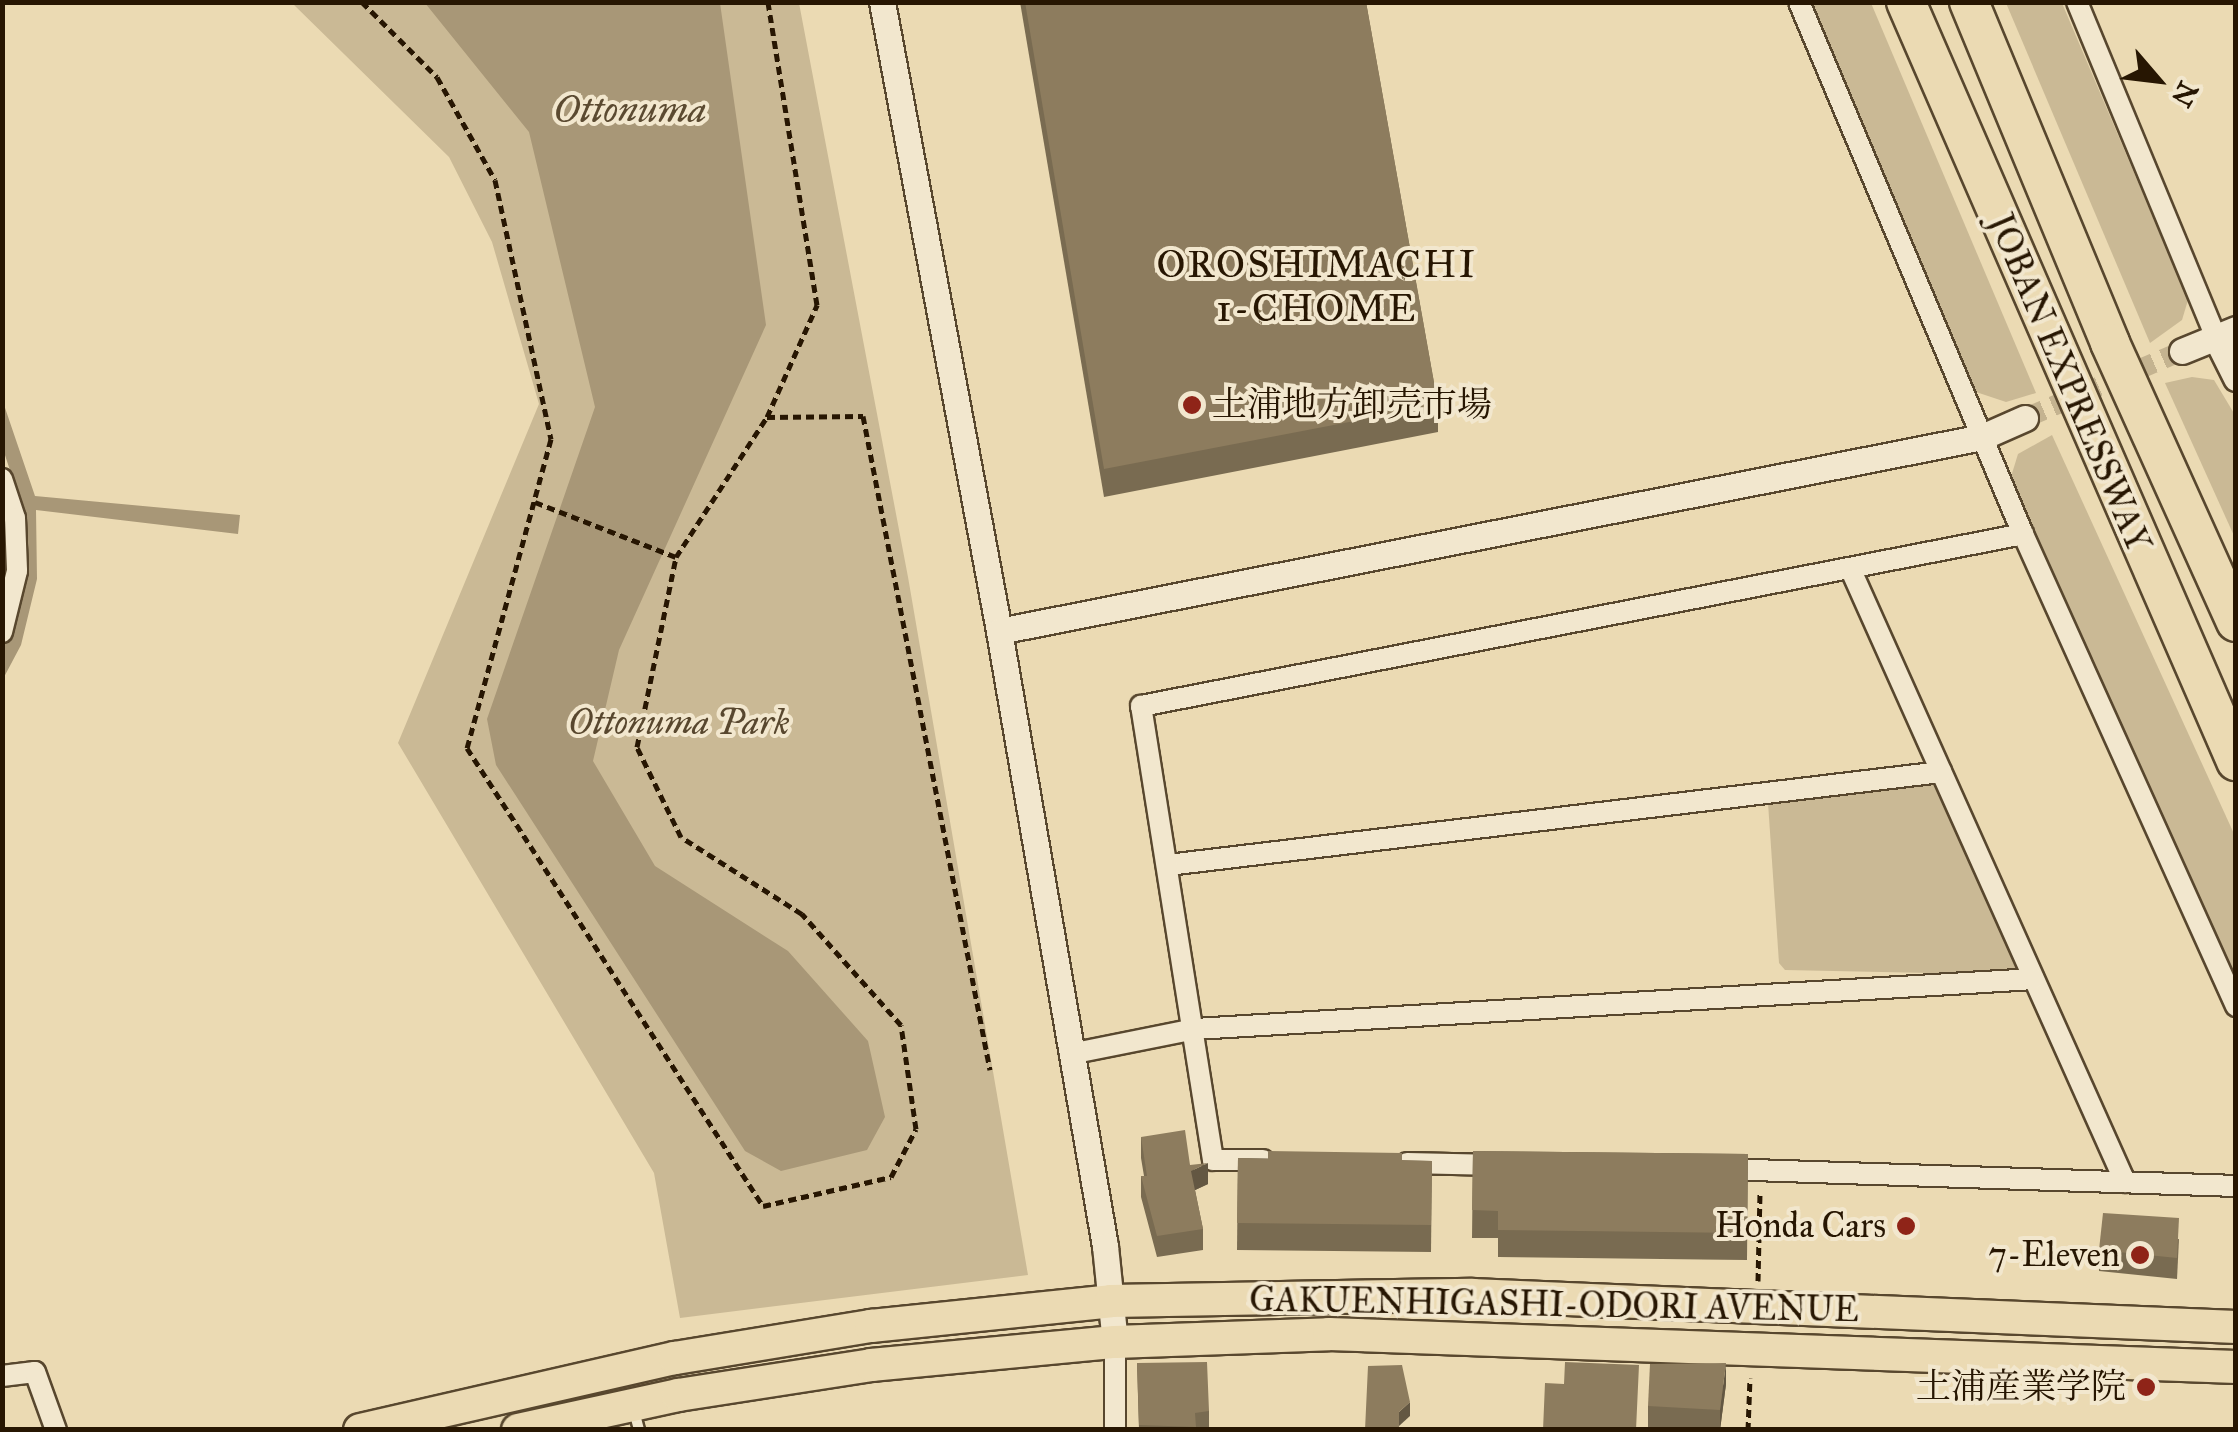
<!DOCTYPE html>
<html>
<head>
<meta charset="utf-8">
<style>
  body { margin:0 }
  #map { position:relative; width:2238px; height:1432px; overflow:hidden; background:#ebdab3; font-family:"IM FELL Great Primer","Noto Serif JP",serif }
  div>[style] { position:absolute }
  .green>* { inset:0; background:#cab995 }
  .water>* { inset:0; background:#a89777 }
  .minor-tunnel>* { height:20px; margin-top:-10px; transform-origin:0; background:repeating-linear-gradient(90deg,#c4b390 0 20px,transparent 0 30px) }
  .path>* { height:5px; margin-top:-2.5px; transform-origin:0; background:repeating-linear-gradient(90deg,#271602 0 8px,transparent 0 13px) }
  .roads { filter:drop-shadow(2px 0 #58472e) drop-shadow(-2px 0 #58472e) drop-shadow(0 2px #58472e) drop-shadow(0 -2px #58472e) }
  .service>* { height:10px; margin:-5px; padding:0 5px; transform-origin:5px; border-radius:5px; background:#f2e7ce }
  .minor>* { height:20px; margin:-10px; padding:0 10px; transform-origin:10px; border-radius:10px; background:#f2e7ce }
  .tertiary>* { height:25px; margin:-12.5px; padding:0 12.5px; transform-origin:12.5px; border-radius:12.5px; background:#f2e7ce }
  .primary>* { height:32px; margin:-16px; padding:0 16px; transform-origin:16px; border-radius:16px; background:#ebdab3 }
  .motorway>* { height:38px; margin:-19px; padding:0 19px; transform-origin:19px; border-radius:19px; background:#ebdab3 }
  .wall>* { inset:0; background:#796b51 }
  .shaded-wall>* { inset:0; background:#635742 }
  .building>* { inset:0; background:#8d7c5e }
  .dots>* { width:28px; height:28px; translate:-50% -50%; box-sizing:border-box; border:5px solid #f2e7ce; border-radius:50% }
  span { translate:-50% -50%; white-space:nowrap; text-align:center; line-height:1.15; -webkit-text-stroke:8px #f2e7ce; paint-order:stroke }
  .street-label { font-size:35px; color:#271602 }
  .poi-label { font-size:35px; color:#271602 }
  .left { translate:0 -50%; text-align:left }
  .right { translate:-100% -50%; text-align:right }
  .park-label { font-size:35px; color:#58472e; font-style:italic }
  .water-label { font-size:38px; color:#5b4a31; font-style:italic }
  .neighbourhood-label { font-size:38px; color:#271602; letter-spacing:2.5px }
  .frame { position:absolute; inset:0; border:5px solid #271602; pointer-events:none }
  .north { position:absolute; left:2108px; top:30px; width:100px; height:100px; -webkit-text-stroke:8px #f2e7ce; paint-order:stroke; rotate:118deg; font-size:28px; font-weight:700; line-height:40px; text-align:center; color:#271602 }
  .north::after { content:''; display:block; margin:auto; width:35px; height:45px; background:#271602; clip-path:polygon(50% 0,100% 100%,50% 72%,0 100%) }
</style>
</head>
<body>
<div id="map">
  <div class="green">
    <i style="clip-path:polygon(292px 3px,799px 3px,908px 577px,1028px 1275px,680px 1318px,654px 1173px,398px 743px,539px 404px,492px 242px,449px 157px)"></i>
    <i style="clip-path:polygon(1812px 3px,1871px 3px,2036px 393px,2006px 402px,1973px 391px)"></i>
    <i style="clip-path:polygon(2006px 3px,2062px 3px,2188px 300px,2182px 320px,2150px 343px)"></i>
    <i style="clip-path:polygon(2192px 377px,2214px 380px,2235px 415px,2235px 538px,2165px 383px)"></i>
    <i style="clip-path:polygon(2052px 435px,2235px 836px,2235px 981px,2010px 480px,2018px 454px)"></i>
    <i style="clip-path:polygon(1937px 779px,2027px 975px,1785px 970px,1779px 963px,1768px 803px)"></i>
  </div>
  <div class="water">
    <i style="clip-path:polygon(425px 3px,720px 3px,766px 325px,619px 650px,593px 761px,655px 866px,788px 951px,868px 1041px,885px 1117px,867px 1150px,781px 1171px,745px 1151px,496px 765px,487px 719px,595px 407px,529px 132px)"></i>
    <i style="clip-path:polygon(2px 399px,35px 496px,240px 515px,238px 534px,36px 510px,37px 579px,21px 645px,3px 679px,3px 648px,20px 578px,22px 507px,3px 449px)"></i>
  </div>
  <div class="minor-tunnel">
    <i style="left:2025px;top:418px;width:171px;rotate:-23.1deg"></i>
  </div>
  <div class="path">
    <i style="left:362px;top:2px;width:106px;rotate:45deg"></i>
    <i style="left:437px;top:77px;width:118px;rotate:60.6deg"></i>
    <i style="left:495px;top:180px;width:265px;rotate:77.8deg"></i>
    <i style="left:551px;top:439px;width:320px;rotate:105.2deg"></i>
    <i style="left:467px;top:748px;width:545px;rotate:57.13deg"></i>
    <i style="left:763px;top:1206px;width:131px;rotate:-12.8deg"></i>
    <i style="left:891px;top:1177px;width:54px;rotate:-62.5deg"></i>
    <i style="left:916px;top:1129px;width:105px;rotate:-98.2deg"></i>
    <i style="left:901px;top:1025px;width:149px;rotate:-131.7deg"></i>
    <i style="left:802px;top:914px;width:143px;rotate:-147.5deg"></i>
    <i style="left:681px;top:837px;width:100px;rotate:-116.1deg"></i>
    <i style="left:637px;top:747px;width:194px;rotate:-78.4deg"></i>
    <i style="left:676px;top:557px;width:167px;rotate:-57deg"></i>
    <i style="left:767px;top:417px;width:123px;rotate:-65.9deg"></i>
    <i style="left:817px;top:305px;width:307px;rotate:-99.2deg"></i>
    <i style="left:767px;top:417px;width:96px;rotate:-0.6deg"></i>
    <i style="left:863px;top:416px;width:666px;rotate:79.01deg"></i>
    <i style="left:535px;top:502px;width:151px;rotate:21.3deg"></i>
    <i style="left:1758px;top:1281px;width:89px;rotate:-88.7deg"></i>
    <i style="left:1748px;top:1430px;width:52px;rotate:-87.8deg"></i>
  </div>
  <div class="roads">
    <div class="service">
      <i style="left:634px;top:1411px;width:20px;rotate:75deg"></i>
    </div>
    <div class="minor">
      <i style="left:1799px;top:2px;width:577px;rotate:67.17deg"></i>
      <i style="left:2023px;top:534px;width:518px;rotate:65.71deg"></i>
      <i style="left:2077px;top:2px;width:364px;rotate:67.5deg"></i>
      <i style="left:2px;top:479px;width:41px;rotate:71.6deg"></i>
      <i style="left:15px;top:518px;width:53px;rotate:87.8deg"></i>
      <i style="left:17px;top:571px;width:63px;rotate:103.8deg"></i>
      <i style="left:1850px;top:568px;width:673px;rotate:65.87deg"></i>
      <i style="left:1168px;top:865px;width:779px;rotate:-6.86deg"></i>
      <i style="left:1070px;top:1054px;width:127px;rotate:-11.3deg"></i>
      <i style="left:1195px;top:1029px;width:840px;rotate:-3.41deg"></i>
      <i style="left:1263px;top:1160px;width:50px;rotate:180deg"></i>
      <i style="left:1213px;top:1160px;width:460px;rotate:-99deg"></i>
      <i style="left:1141px;top:706px;width:899px;rotate:-11.03deg"></i>
      <i style="left:1407px;top:1163px;width:91px;rotate:1.3deg"></i>
      <i style="left:1722px;top:1169px;width:514px;rotate:1.89deg"></i>
      <i style="left:1115px;top:1342px;width:88px;rotate:90deg"></i>
      <i style="left:2px;top:1376px;width:33px;rotate:-7deg"></i>
      <i style="left:35px;top:1372px;width:62px;rotate:70.1deg"></i>
    </div>
    <div class="tertiary">
      <i style="left:882px;top:2px;width:640px;rotate:79.46deg"></i>
      <i style="left:999px;top:631px;width:624px;rotate:80.22deg"></i>
      <i style="left:1105px;top:1246px;width:97px;rotate:84.1deg"></i>
      <i style="left:2216px;top:338px;width:45px;rotate:63.4deg"></i>
      <i style="left:2182px;top:351px;width:58px;rotate:-22.2deg"></i>
      <i style="left:999px;top:631px;width:1002px;rotate:-11.16deg"></i>
      <i style="left:1982px;top:437px;width:47px;rotate:-23.8deg"></i>
    </div>
    <div class="primary">
      <i style="left:360px;top:1430px;width:323px;rotate:-12.9deg"></i>
      <i style="left:675px;top:1358px;width:199px;rotate:-9.3deg"></i>
      <i style="left:871px;top:1326px;width:241px;rotate:-5.9deg"></i>
      <i style="left:1111px;top:1301px;width:361px;rotate:-1deg"></i>
      <i style="left:1472px;top:1295px;width:765px;rotate:2.4deg"></i>
      <i style="left:518px;top:1430px;width:164px;rotate:-12.3deg"></i>
      <i style="left:678px;top:1395px;width:195px;rotate:-8.8deg"></i>
      <i style="left:871px;top:1365px;width:245px;rotate:-5.4deg"></i>
      <i style="left:1115px;top:1342px;width:214px;rotate:-2.1deg"></i>
      <i style="left:1329px;top:1334px;width:908px;rotate:2.08deg"></i>
    </div>
    <div class="motorway">
      <i style="left:1906px;top:2px;width:828px;rotate:66.5deg"></i>
      <i style="left:1969px;top:2px;width:369px;rotate:67.5deg"></i>
      <i style="left:2110px;top:343px;width:306px;rotate:65.7deg"></i>
    </div>
  </div>
  <div class="wall">
    <i style="clip-path:polygon(1020px 2px,1366px 2px,1438px 405px,1438px 432px,1104px 497px)"></i>
    <i style="clip-path:polygon(1141px 1137px,1190px 1165px,1208px 1184px,1195px 1190px,1203px 1229px,1203px 1250px,1157px 1257px,1141px 1197px,1141px 1176px,1144px 1176px,1141px 1158px)"></i>
    <i style="clip-path:polygon(1473px 1151px,1748px 1154px,1747px 1260px,1498px 1257px,1498px 1238px,1472px 1238px)"></i>
    <i style="clip-path:polygon(1238px 1158px,1432px 1161px,1431px 1252px,1237px 1250px)"></i>
    <i style="clip-path:polygon(2179px 1239px,2177px 1279px,2099px 1271px,2099px 1250px)"></i>
    <i style="clip-path:polygon(1137px 1363px,1209px 1411px,1209px 1430px,1139px 1430px)"></i>
    <i style="clip-path:polygon(1726px 1384px,1720px 1430px,1648px 1427px,1648px 1406px)"></i>
  </div>
  <div class="shaded-wall">
    <i style="clip-path:polygon(1208px 1163px,1208px 1184px,1191px 1192px,1191px 1171px)"></i>
    <i style="clip-path:polygon(1726px 1363px,1726px 1384px,1720px 1430px,1720px 1410px)"></i>
    <i style="clip-path:polygon(1410px 1402px,1410px 1416px,1399px 1426px,1399px 1412px)"></i>
  </div>
  <div class="building">
    <i style="clip-path:polygon(1025px 2px,1366px 2px,1438px 405px,1104px 469px)"></i>
    <i style="clip-path:polygon(1185px 1130px,1190px 1165px,1208px 1163px,1191px 1171px,1203px 1229px,1157px 1236px,1141px 1176px,1147px 1176px,1141px 1137px)"></i>
    <i style="clip-path:polygon(1268px 1151px,1402px 1153px,1402px 1160px,1432px 1161px,1431px 1225px,1237px 1223px,1238px 1158px,1268px 1159px)"></i>
    <i style="clip-path:polygon(1473px 1151px,1748px 1154px,1747px 1233px,1498px 1230px,1498px 1211px,1472px 1210px)"></i>
    <i style="clip-path:polygon(2103px 1213px,2179px 1218px,2177px 1258px,2099px 1250px)"></i>
    <i style="clip-path:polygon(1207px 1362px,1209px 1411px,1195px 1413px,1196px 1427px,1139px 1425px,1137px 1363px)"></i>
    <i style="clip-path:polygon(1565px 1362px,1639px 1365px,1636px 1430px,1543px 1430px,1545px 1383px,1564px 1384px)"></i>
    <i style="clip-path:polygon(1726px 1363px,1720px 1410px,1648px 1406px,1650px 1364px)"></i>
    <i style="clip-path:polygon(1402px 1365px,1410px 1402px,1399px 1412px,1399px 1430px,1365px 1430px,1368px 1366px)"></i>
  </div>
  <div class="dots">
    <i style="left:1192px;top:405px;background:#8f2418"></i>
    <i style="left:1906px;top:1226px;background:#8f2418"></i>
    <i style="left:2140px;top:1255px;background:#8f2418"></i>
    <i style="left:2146px;top:1387px;background:#8f2418"></i>
  </div>
  <div class="street-label">
    <span style="left:2069px;top:383px;rotate:67deg">JOBAN EXPRESSWAY</span>
    <span style="left:1554px;top:1305px;rotate:1deg">GAKUENHIGASHI-ODORI AVENUE</span>
  </div>
  <div class="poi-label">
    <span class="left" style="left:1212px;top:405px">土浦地方卸売市場</span>
    <span class="right" style="left:1886px;top:1226px">Honda Cars</span>
    <span class="right" style="left:2120px;top:1255px">7-Eleven</span>
    <span class="right" style="left:2126px;top:1387px">土浦産業学院</span>
  </div>
  <div class="park-label">
    <span style="left:679px;top:723px">Ottonuma Park</span>
  </div>
  <div class="water-label">
    <span style="left:630px;top:110px">Ottonuma</span>
  </div>
  <div class="neighbourhood-label">
    <span style="left:1317px;top:287px">OROSHIMACHI<br>1-CHOME</span>
  </div>
  <div class="frame"></div>
  <div class="north">N</div>
</div>
</body>
</html>
